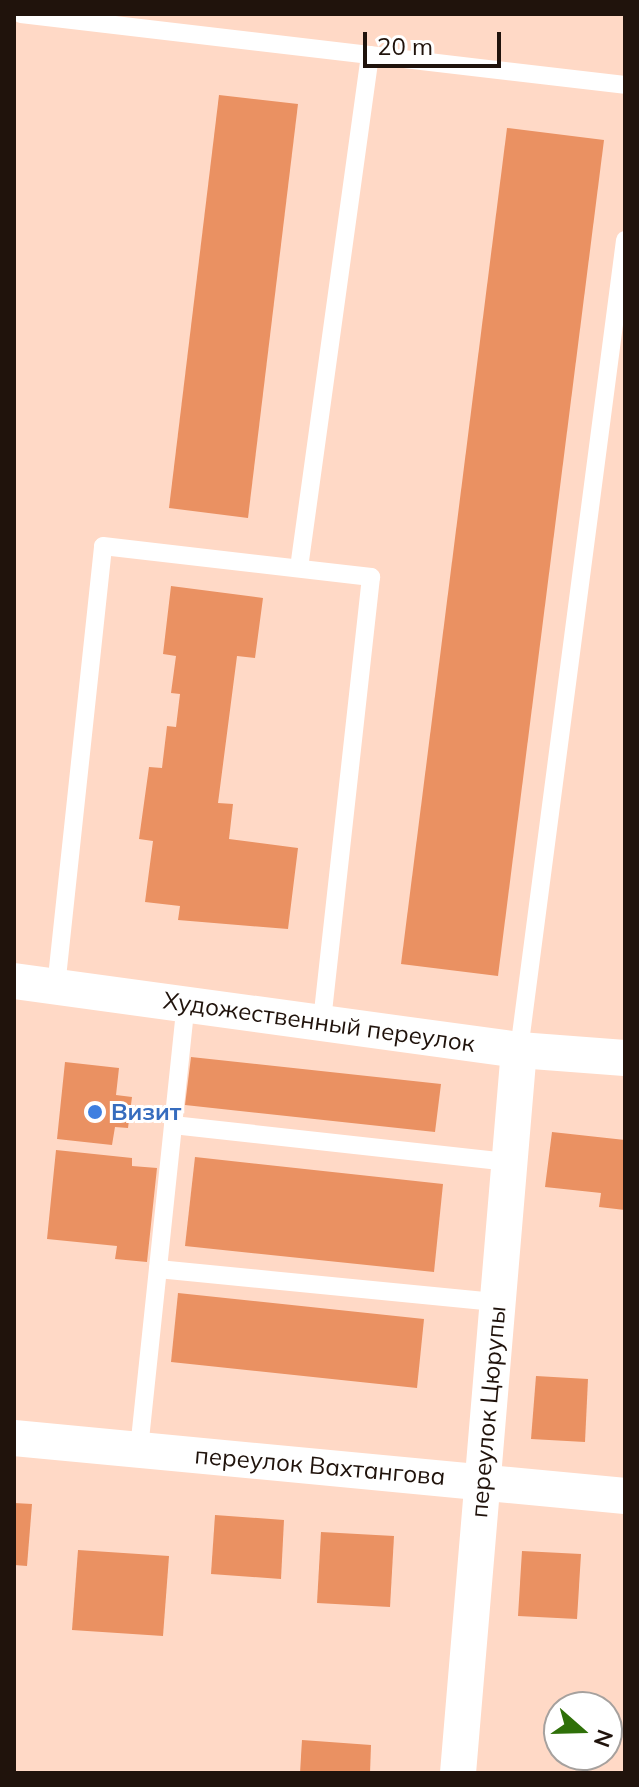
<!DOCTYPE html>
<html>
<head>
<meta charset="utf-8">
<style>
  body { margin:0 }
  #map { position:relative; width:639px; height:1787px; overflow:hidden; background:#ffd9c6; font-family:Mulish,sans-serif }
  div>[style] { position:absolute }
  .building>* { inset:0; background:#ea9162 }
  .lane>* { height:18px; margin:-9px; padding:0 9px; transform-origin:9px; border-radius:9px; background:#fff }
  .street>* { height:36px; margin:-18px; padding:0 18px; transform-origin:18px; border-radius:18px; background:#fff }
  .dots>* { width:22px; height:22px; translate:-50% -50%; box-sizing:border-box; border:4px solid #fff; border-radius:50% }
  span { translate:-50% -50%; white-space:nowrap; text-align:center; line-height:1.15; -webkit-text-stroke:6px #fff; paint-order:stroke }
  .street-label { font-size:24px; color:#20130c }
  .shop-label { font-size:24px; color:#366cbe; font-weight:700 }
  .left { translate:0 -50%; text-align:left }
  .frame { position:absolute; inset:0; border:16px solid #20130c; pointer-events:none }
  .north { position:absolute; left:543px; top:1691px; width:80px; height:80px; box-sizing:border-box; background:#fff; border:2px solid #a6a19e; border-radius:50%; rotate:110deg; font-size:22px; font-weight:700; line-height:32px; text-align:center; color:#20130c }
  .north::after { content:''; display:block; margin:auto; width:28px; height:36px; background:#2f7009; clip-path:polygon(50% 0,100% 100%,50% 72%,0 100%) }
  .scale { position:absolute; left:363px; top:32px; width:138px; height:36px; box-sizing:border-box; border:4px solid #20130c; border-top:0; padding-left:10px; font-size:24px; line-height:28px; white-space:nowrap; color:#20130c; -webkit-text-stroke:6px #fff; paint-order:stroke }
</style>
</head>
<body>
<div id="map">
  <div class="building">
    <i style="clip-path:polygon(219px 95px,298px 104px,248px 518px,169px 508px)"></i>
    <i style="clip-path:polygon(507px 128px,604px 140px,498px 976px,401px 964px)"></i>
    <i style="clip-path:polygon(171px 586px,263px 598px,255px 658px,237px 656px,218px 803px,233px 804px,229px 839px,298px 848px,288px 929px,178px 920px,180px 906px,145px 902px,153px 841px,139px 839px,149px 767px,162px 768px,167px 726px,176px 727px,180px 694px,171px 693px,176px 656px,163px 654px)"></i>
    <i style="clip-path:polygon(191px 1057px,441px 1084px,435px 1132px,185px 1105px)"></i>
    <i style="clip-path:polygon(65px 1062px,119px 1068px,116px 1095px,132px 1097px,128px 1128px,115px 1127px,112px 1145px,57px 1139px)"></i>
    <i style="clip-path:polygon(552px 1132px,625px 1140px,625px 1210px,599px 1207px,601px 1193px,545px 1187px)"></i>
    <i style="clip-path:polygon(56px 1150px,132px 1158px,132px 1166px,157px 1168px,147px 1262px,115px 1259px,117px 1246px,47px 1239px)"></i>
    <i style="clip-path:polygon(195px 1157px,443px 1184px,434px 1272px,185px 1246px)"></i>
    <i style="clip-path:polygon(178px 1293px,424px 1319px,417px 1388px,171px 1362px)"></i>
    <i style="clip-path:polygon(536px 1376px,588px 1379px,585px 1442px,531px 1439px)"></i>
    <i style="clip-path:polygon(14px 1503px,32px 1504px,27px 1566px,14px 1565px)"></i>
    <i style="clip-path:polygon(215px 1515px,284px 1520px,281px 1579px,211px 1574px)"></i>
    <i style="clip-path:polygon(321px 1532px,394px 1536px,390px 1607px,317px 1603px)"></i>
    <i style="clip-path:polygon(78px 1550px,169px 1556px,163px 1636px,72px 1630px)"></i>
    <i style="clip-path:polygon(522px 1551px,581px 1554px,577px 1619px,518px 1616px)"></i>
    <i style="clip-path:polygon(302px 1740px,371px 1745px,370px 1773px,300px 1773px)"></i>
  </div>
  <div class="lane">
    <i style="left:21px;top:14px;width:608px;rotate:6.7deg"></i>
    <i style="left:299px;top:568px;width:518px;rotate:-82.12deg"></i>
    <i style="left:56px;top:987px;width:443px;rotate:-83.9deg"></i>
    <i style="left:103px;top:546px;width:270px;rotate:6.6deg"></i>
    <i style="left:371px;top:577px;width:447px;rotate:96.3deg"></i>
    <i style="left:519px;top:1050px;width:817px;rotate:-82.54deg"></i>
    <i style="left:173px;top:1125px;width:338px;rotate:6.3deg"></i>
    <i style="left:158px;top:1269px;width:341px;rotate:5.6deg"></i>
    <i style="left:139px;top:1449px;width:448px;rotate:-84deg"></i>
  </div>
  <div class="street">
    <i style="left:14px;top:981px;width:510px;rotate:7.78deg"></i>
    <i style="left:519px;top:1050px;width:106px;rotate:4.3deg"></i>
    <i style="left:14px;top:1438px;width:614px;rotate:5.42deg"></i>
    <i style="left:458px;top:1773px;width:726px;rotate:-85.18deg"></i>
  </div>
  <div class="dots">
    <i style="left:95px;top:1112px;background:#3f7fe0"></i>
  </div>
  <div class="street-label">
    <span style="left:319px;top:1022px;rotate:8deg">Художественный переулок</span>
    <span style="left:488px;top:1412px;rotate:-85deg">переулок Цюрупы</span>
    <span style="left:320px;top:1466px;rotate:5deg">переулок Вахтангова</span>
  </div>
  <div class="shop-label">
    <span class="left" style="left:111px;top:1112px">Визит</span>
  </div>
  <div class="frame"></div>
  <div class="north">N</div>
  <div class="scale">20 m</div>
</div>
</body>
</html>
